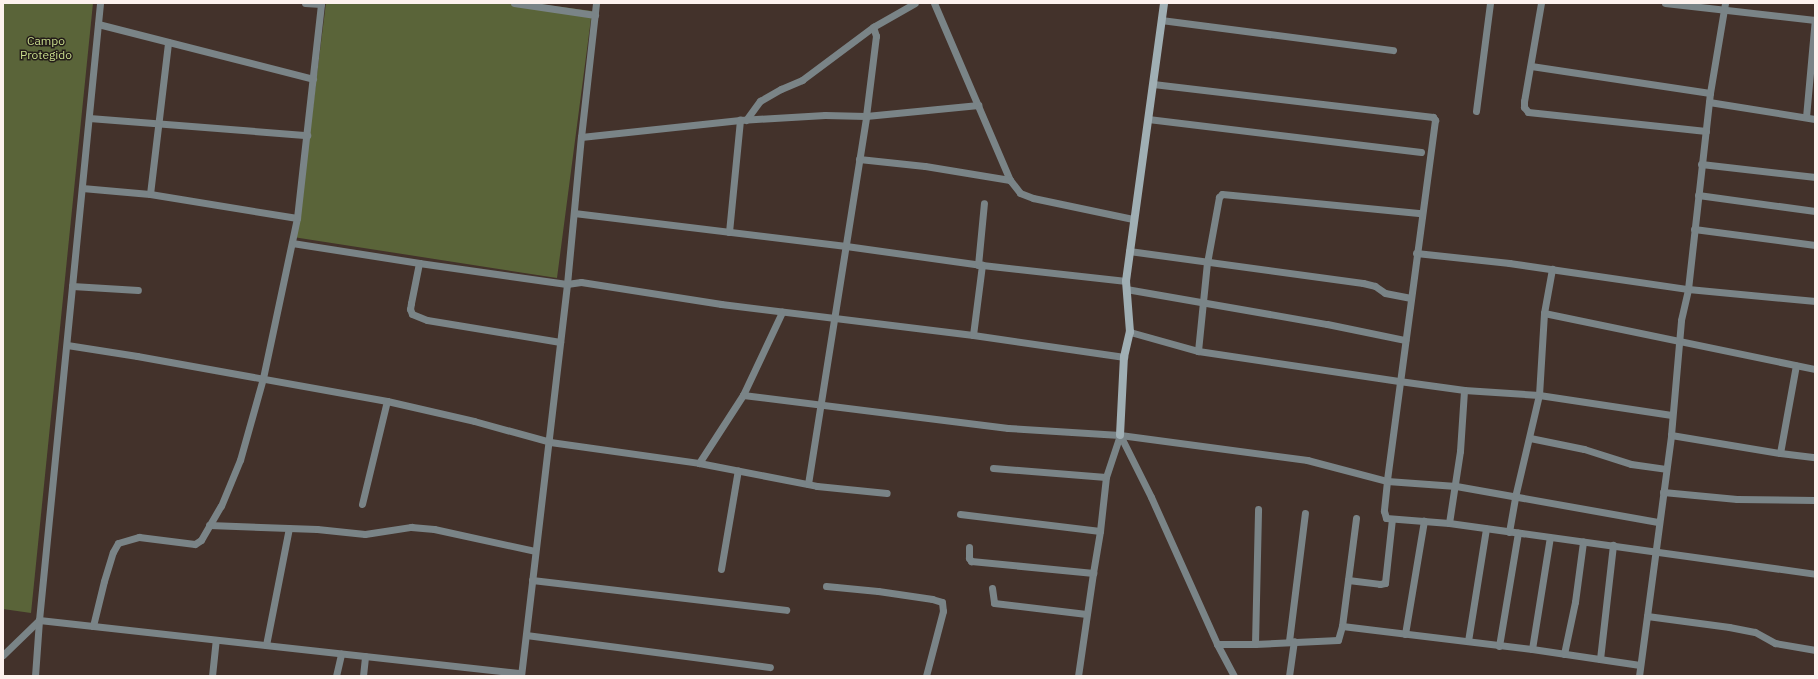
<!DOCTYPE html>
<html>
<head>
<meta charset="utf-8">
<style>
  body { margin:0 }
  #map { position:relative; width:1818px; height:679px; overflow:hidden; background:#43322b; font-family:"IBM Plex Sans",sans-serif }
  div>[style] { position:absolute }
  .green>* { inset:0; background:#5a6439 }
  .street>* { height:7px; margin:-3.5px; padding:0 3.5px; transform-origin:3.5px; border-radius:3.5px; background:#7a8487 }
  .secondary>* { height:8px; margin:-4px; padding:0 4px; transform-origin:4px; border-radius:4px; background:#a0afb4 }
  span { translate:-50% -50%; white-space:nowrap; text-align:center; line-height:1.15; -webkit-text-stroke:3px #231c19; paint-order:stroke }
  .park-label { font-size:12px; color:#c9dc8c }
  .frame { position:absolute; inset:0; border:4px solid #fdf2ee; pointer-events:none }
</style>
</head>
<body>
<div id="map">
  <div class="green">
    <i style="clip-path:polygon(3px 3px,93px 3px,31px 613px,3px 609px)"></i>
    <i style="clip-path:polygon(326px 3px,532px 3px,592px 11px,557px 278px,293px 237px,311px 122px)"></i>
  </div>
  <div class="street">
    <i style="left:305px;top:3px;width:16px;rotate:4deg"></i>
    <i style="left:514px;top:3px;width:82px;rotate:8.4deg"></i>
    <i style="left:934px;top:3px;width:193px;rotate:66.8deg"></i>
    <i style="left:1010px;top:180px;width:16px;rotate:52deg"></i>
    <i style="left:1020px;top:193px;width:14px;rotate:21deg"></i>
    <i style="left:1033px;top:198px;width:102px;rotate:11.9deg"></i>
    <i style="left:1541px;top:3px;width:99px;rotate:99.8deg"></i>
    <i style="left:1524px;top:101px;width:6px;rotate:90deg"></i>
    <i style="left:1524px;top:107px;width:6px;rotate:51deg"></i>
    <i style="left:1528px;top:112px;width:179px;rotate:6.1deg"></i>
    <i style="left:1665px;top:3px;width:151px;rotate:6.5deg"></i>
    <i style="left:1161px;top:20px;width:234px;rotate:7.4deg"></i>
    <i style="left:98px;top:24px;width:222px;rotate:14.3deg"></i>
    <i style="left:1531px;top:66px;width:181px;rotate:8.6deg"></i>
    <i style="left:1153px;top:84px;width:282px;rotate:6.7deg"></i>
    <i style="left:1433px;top:117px;width:4px;rotate:56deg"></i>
    <i style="left:1435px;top:120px;width:364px;rotate:97.6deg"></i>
    <i style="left:1387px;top:481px;width:30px;rotate:96deg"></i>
    <i style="left:1384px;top:511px;width:7px;rotate:74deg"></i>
    <i style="left:1386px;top:518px;width:63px;rotate:4.5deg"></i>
    <i style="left:1449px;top:523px;width:370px;rotate:7.9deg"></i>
    <i style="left:1709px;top:102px;width:107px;rotate:9.1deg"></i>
    <i style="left:1476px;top:111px;width:109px;rotate:-82.6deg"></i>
    <i style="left:1806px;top:117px;width:98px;rotate:-84.8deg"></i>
    <i style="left:89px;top:118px;width:219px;rotate:4.5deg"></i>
    <i style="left:1148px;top:119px;width:275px;rotate:6.9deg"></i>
    <i style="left:746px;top:120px;width:24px;rotate:-54deg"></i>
    <i style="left:760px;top:101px;width:24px;rotate:-30deg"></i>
    <i style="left:781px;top:89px;width:23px;rotate:-23deg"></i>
    <i style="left:802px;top:80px;width:89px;rotate:-36.7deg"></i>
    <i style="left:873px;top:27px;width:48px;rotate:-29.7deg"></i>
    <i style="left:581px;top:137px;width:160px;rotate:-6.1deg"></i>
    <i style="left:740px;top:120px;width:85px;rotate:-3.4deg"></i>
    <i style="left:825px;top:115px;width:41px;rotate:1.4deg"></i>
    <i style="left:866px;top:116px;width:113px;rotate:-5.6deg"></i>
    <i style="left:859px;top:159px;width:66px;rotate:6.1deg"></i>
    <i style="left:925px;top:166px;width:86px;rotate:9.4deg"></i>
    <i style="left:1701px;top:164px;width:115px;rotate:6.5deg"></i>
    <i style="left:82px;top:188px;width:68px;rotate:5deg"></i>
    <i style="left:150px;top:194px;width:149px;rotate:9.3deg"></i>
    <i style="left:150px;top:194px;width:153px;rotate:-83.2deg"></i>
    <i style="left:1698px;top:195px;width:118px;rotate:7.8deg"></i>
    <i style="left:574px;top:213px;width:274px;rotate:6.9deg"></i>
    <i style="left:846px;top:246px;width:137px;rotate:8deg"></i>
    <i style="left:982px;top:265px;width:145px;rotate:6.3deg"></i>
    <i style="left:1694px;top:229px;width:122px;rotate:7.5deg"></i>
    <i style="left:729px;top:232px;width:113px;rotate:-84.4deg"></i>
    <i style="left:292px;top:243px;width:129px;rotate:8.9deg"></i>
    <i style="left:419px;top:263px;width:149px;rotate:8.1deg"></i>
    <i style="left:567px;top:284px;width:14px;rotate:-8deg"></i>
    <i style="left:581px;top:282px;width:142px;rotate:8.9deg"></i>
    <i style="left:721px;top:304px;width:254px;rotate:7deg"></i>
    <i style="left:973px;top:335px;width:153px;rotate:8.3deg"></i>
    <i style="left:1129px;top:251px;width:236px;rotate:7.8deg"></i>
    <i style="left:1363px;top:283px;width:12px;rotate:14deg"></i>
    <i style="left:1375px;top:286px;width:12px;rotate:35deg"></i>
    <i style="left:1385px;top:293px;width:25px;rotate:11deg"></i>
    <i style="left:1416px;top:253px;width:94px;rotate:6.1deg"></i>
    <i style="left:1509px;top:263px;width:181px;rotate:8.3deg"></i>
    <i style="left:1688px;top:289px;width:128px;rotate:5.4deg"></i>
    <i style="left:419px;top:263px;width:41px;rotate:101.3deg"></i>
    <i style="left:411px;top:303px;width:6px;rotate:99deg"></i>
    <i style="left:410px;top:309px;width:5px;rotate:68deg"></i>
    <i style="left:412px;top:314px;width:16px;rotate:22deg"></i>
    <i style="left:427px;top:320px;width:135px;rotate:9.4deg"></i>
    <i style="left:978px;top:265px;width:62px;rotate:-84.5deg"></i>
    <i style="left:72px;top:286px;width:66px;rotate:3.5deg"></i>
    <i style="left:1126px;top:289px;width:204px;rotate:9.9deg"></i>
    <i style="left:1327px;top:324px;width:80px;rotate:11.6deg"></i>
    <i style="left:1544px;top:313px;width:277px;rotate:11.7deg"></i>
    <i style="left:1130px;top:332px;width:71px;rotate:15.6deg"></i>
    <i style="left:1198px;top:351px;width:203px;rotate:8.5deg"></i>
    <i style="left:1399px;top:381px;width:66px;rotate:7.9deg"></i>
    <i style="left:1464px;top:390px;width:75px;rotate:3.8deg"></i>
    <i style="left:1539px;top:395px;width:134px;rotate:8.6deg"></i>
    <i style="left:973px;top:335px;width:71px;rotate:-82.7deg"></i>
    <i style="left:67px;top:345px;width:71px;rotate:8.9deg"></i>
    <i style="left:137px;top:356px;width:254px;rotate:10.2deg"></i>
    <i style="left:387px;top:401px;width:89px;rotate:12.9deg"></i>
    <i style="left:474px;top:421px;width:79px;rotate:15.4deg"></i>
    <i style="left:550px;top:442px;width:150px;rotate:8deg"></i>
    <i style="left:699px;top:463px;width:81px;rotate:-57.1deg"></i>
    <i style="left:743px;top:395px;width:92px;rotate:-64.8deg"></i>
    <i style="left:1198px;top:351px;width:88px;rotate:-84.2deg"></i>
    <i style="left:1207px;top:263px;width:67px;rotate:-79.7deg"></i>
    <i style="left:1219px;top:197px;width:4px;rotate:-45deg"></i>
    <i style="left:1222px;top:194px;width:200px;rotate:5.5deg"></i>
    <i style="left:743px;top:395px;width:267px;rotate:7.1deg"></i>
    <i style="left:1008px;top:428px;width:112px;rotate:3.6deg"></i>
    <i style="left:1120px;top:435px;width:189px;rotate:7.6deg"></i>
    <i style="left:1307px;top:460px;width:83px;rotate:14.7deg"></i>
    <i style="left:1387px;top:481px;width:69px;rotate:4.1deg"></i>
    <i style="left:1456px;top:486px;width:205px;rotate:10.1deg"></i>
    <i style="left:1120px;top:435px;width:69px;rotate:63.4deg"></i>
    <i style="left:1151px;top:497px;width:161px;rotate:65.8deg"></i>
    <i style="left:1217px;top:644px;width:36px;rotate:62deg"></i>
    <i style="left:1671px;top:435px;width:110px;rotate:9.4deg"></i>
    <i style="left:1780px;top:453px;width:35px;rotate:7deg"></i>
    <i style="left:1530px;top:438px;width:55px;rotate:11.5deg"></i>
    <i style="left:1584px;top:449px;width:49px;rotate:17.7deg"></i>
    <i style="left:1631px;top:464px;width:35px;rotate:8deg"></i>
    <i style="left:1780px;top:453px;width:89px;rotate:-79.7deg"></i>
    <i style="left:699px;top:463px;width:120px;rotate:11deg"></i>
    <i style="left:817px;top:486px;width:70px;rotate:5.7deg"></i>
    <i style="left:993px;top:468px;width:113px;rotate:4.6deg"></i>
    <i style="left:808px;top:484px;width:373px;rotate:-81deg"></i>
    <i style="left:866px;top:116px;width:81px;rotate:-82.9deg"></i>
    <i style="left:876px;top:36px;width:9px;rotate:-108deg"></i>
    <i style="left:1663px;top:492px;width:74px;rotate:5.4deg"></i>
    <i style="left:1737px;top:499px;width:78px;rotate:0.7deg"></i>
    <i style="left:362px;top:504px;width:106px;rotate:-76.4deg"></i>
    <i style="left:960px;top:514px;width:141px;rotate:6.9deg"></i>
    <i style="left:1449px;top:523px;width:73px;rotate:-81.3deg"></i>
    <i style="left:1460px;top:451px;width:61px;rotate:-86.2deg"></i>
    <i style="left:209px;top:525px;width:108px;rotate:2.1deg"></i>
    <i style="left:317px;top:529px;width:48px;rotate:5.9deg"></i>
    <i style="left:365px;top:534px;width:47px;rotate:-8.7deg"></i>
    <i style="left:411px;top:527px;width:23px;rotate:5deg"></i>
    <i style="left:434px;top:529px;width:103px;rotate:12.3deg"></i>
    <i style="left:1509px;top:532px;width:36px;rotate:-80deg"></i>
    <i style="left:1515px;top:497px;width:105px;rotate:-76.8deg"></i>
    <i style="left:1539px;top:395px;width:82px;rotate:-86.5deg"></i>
    <i style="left:1544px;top:313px;width:45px;rotate:-79.7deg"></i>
    <i style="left:969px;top:547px;width:11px;rotate:90deg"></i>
    <i style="left:969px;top:558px;width:4px;rotate:56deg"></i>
    <i style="left:971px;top:561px;width:123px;rotate:5.6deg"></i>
    <i style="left:721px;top:569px;width:100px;rotate:-80.3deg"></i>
    <i style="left:532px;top:580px;width:256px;rotate:6.7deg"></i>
    <i style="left:1348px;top:580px;width:32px;rotate:7deg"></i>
    <i style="left:1380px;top:584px;width:5px;rotate:-11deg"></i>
    <i style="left:1385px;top:583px;width:64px;rotate:-83.8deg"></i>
    <i style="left:826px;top:586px;width:52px;rotate:5.5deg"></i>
    <i style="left:878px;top:591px;width:55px;rotate:8.4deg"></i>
    <i style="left:932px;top:599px;width:10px;rotate:17deg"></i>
    <i style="left:942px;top:602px;width:9px;rotate:84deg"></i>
    <i style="left:943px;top:611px;width:67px;rotate:104.7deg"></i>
    <i style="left:992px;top:588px;width:15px;rotate:82deg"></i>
    <i style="left:994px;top:603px;width:93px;rotate:6.8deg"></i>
    <i style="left:1647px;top:616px;width:83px;rotate:7.6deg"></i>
    <i style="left:1729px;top:627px;width:26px;rotate:11deg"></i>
    <i style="left:1755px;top:632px;width:23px;rotate:29deg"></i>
    <i style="left:1775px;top:643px;width:41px;rotate:9.9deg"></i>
    <i style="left:93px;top:626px;width:46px;rotate:-76.3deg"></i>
    <i style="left:104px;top:581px;width:30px;rotate:-73deg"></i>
    <i style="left:113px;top:552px;width:10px;rotate:-61deg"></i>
    <i style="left:118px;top:543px;width:22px;rotate:-16deg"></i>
    <i style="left:139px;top:537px;width:56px;rotate:7.1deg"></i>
    <i style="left:195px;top:544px;width:7px;rotate:-34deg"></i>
    <i style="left:201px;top:540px;width:39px;rotate:-60deg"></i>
    <i style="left:221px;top:506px;width:50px;rotate:-67.6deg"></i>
    <i style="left:240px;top:460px;width:85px;rotate:-74.3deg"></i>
    <i style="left:263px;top:378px;width:164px;rotate:-78deg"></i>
    <i style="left:297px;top:218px;width:216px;rotate:-83.6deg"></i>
    <i style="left:1342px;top:626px;width:191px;rotate:6.9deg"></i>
    <i style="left:1532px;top:649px;width:109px;rotate:8.4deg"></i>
    <i style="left:1405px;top:634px;width:115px;rotate:-80.5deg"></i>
    <i style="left:526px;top:635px;width:246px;rotate:7.5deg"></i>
    <i style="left:1289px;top:641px;width:129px;rotate:-82.9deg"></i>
    <i style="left:1468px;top:641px;width:114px;rotate:-80.9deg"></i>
    <i style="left:1217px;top:644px;width:38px"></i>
    <i style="left:1255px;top:644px;width:83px;rotate:-2.8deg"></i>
    <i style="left:1338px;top:640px;width:15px;rotate:-74deg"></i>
    <i style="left:1342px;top:626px;width:109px;rotate:-82.6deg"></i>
    <i style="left:1255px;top:644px;width:135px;rotate:-88.7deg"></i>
    <i style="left:266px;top:645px;width:119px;rotate:-78.9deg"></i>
    <i style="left:1499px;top:646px;width:115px;rotate:-80.5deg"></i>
    <i style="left:1532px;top:649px;width:113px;rotate:-80.9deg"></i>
    <i style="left:1564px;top:654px;width:53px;rotate:-78.1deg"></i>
    <i style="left:1575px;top:602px;width:61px;rotate:-82.4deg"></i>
    <i style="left:3px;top:655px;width:50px;rotate:-44.2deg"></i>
    <i style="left:39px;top:620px;width:485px;rotate:6.3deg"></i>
    <i style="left:1600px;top:659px;width:115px;rotate:-83.5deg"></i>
    <i style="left:35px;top:676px;width:56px;rotate:-85.9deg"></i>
    <i style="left:39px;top:620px;width:620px;rotate:-84.35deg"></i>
    <i style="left:212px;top:676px;width:36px;rotate:-84deg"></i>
    <i style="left:336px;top:676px;width:23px;rotate:-77deg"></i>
    <i style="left:363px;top:676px;width:20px;rotate:-84deg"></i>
    <i style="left:521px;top:676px;width:395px;rotate:-83.3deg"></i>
    <i style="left:567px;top:284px;width:148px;rotate:-84.6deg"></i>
    <i style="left:581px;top:137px;width:135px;rotate:-83.6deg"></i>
    <i style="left:1078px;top:676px;width:104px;rotate:-81.7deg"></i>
    <i style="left:1093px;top:573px;width:43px;rotate:-80.5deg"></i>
    <i style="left:1100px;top:531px;width:54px;rotate:-83.7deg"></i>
    <i style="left:1106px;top:477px;width:44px;rotate:-71.6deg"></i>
    <i style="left:1289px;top:676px;width:35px;rotate:-82deg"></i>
    <i style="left:1639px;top:676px;width:243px;rotate:-82.4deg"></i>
    <i style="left:1671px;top:435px;width:115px;rotate:-85deg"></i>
    <i style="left:1681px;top:320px;width:32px;rotate:-77deg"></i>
    <i style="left:1688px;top:289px;width:197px;rotate:-83.6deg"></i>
    <i style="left:1710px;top:93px;width:91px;rotate:-80.5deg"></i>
  </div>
  <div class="secondary">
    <i style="left:1120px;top:435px;width:78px;rotate:-87.1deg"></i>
    <i style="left:1124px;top:357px;width:26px;rotate:-77deg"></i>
    <i style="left:1130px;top:332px;width:51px;rotate:-94.5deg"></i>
    <i style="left:1126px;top:281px;width:281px;rotate:-82.2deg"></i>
  </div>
  <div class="park-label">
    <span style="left:46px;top:48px">Campo<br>Protegido</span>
  </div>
  <div class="frame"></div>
</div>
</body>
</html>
